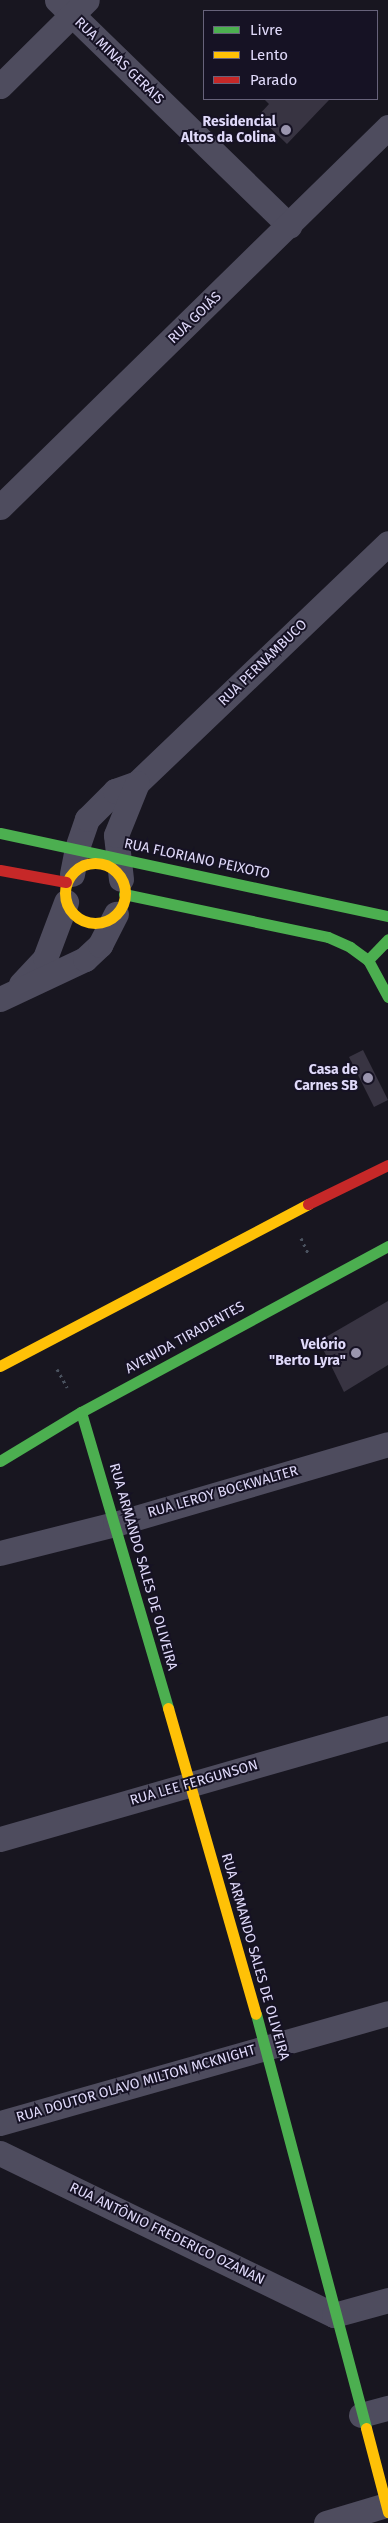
<!DOCTYPE html>
<html>
<head>
<meta charset="utf-8">
<style>
  body { margin:0 }
  #map { position:relative; width:388px; height:2523px; overflow:hidden; background:#181620; font-family:"Fira Sans",sans-serif }
  div>[style] { position:absolute }
  .building>* { inset:0; background:#383442 }
  .path>* { height:3px; margin-top:-1.5px; transform-origin:0; background:repeating-linear-gradient(90deg,#4a525f 0 2.5px,transparent 0 6.5px) }
  .street>* { height:25px; margin:-12.5px; padding:0 12.5px; transform-origin:12.5px; border-radius:12.5px; background:#4e4c5e }
  .fast>* { height:11px; margin:-5.5px; padding:0 5.5px; transform-origin:5.5px; border-radius:5.5px; background:#4caf50 }
  .slow>* { height:11px; margin:-5.5px; padding:0 5.5px; transform-origin:5.5px; border-radius:5.5px; background:#ffc107 }
  .slow>.ring { margin:-5.5px; padding:0; box-sizing:content-box; background:none; border:11px solid #ffc107; border-radius:50% }
  .jam>* { height:11px; margin:-5.5px; padding:0 5.5px; transform-origin:5.5px; border-radius:5.5px; background:#c62828 }
  .dots>* { width:14px; height:14px; translate:-50% -50%; box-sizing:border-box; border:2px solid #161224; border-radius:50% }
  span { translate:-50% -50%; white-space:nowrap; text-align:center; line-height:1.15; -webkit-text-stroke:4px #161224; paint-order:stroke }
  .street-label { font-size:14px; color:#e0dafa }
  .poi-label { font-size:14px; color:#e0dafa; font-weight:700 }
  .right { translate:-100% -50%; text-align:right }
  .legend { position:absolute; left:203px; top:10px; width:175px; height:90px; box-sizing:border-box; background:#161224; border:1px solid #67627a; margin:0; padding:6px 9px; list-style:none; font-size:15px; color:#e0dafa }
  .legend li { display:flex; align-items:center; gap:10px; height:25px }
  .legend b { width:25px; border:1px solid #67627a }
</style>
</head>
<body>
<div id="map">
  <div class="building">
    <i style="clip-path:polygon(264px 99px,328px 99px,329px 100px,287px 144px,258px 116px,269px 104px)"></i>
    <i style="clip-path:polygon(363px 1050px,388px 1100px,374px 1107px,349px 1057px)"></i>
    <i style="clip-path:polygon(388px 1301px,388px 1365px,344px 1392px,319px 1341px)"></i>
  </div>
  <div class="path">
    <i style="left:301px;top:1238px;width:19px;rotate:65deg"></i>
    <i style="left:57px;top:1369px;width:21px;rotate:61deg"></i>
  </div>
  <div class="street">
    <i style="left:57px;top:0;width:324px;rotate:44.2deg"></i>
    <i style="left:0;top:86px;width:122px;rotate:-44.7deg"></i>
    <i style="left:0;top:507px;width:543px;rotate:-44.4deg"></i>
    <i style="left:72px;top:874px;width:26px;rotate:-79deg"></i>
    <i style="left:77px;top:848px;width:31px;rotate:-71deg"></i>
    <i style="left:87px;top:819px;width:40px;rotate:-45deg"></i>
    <i style="left:115px;top:791px;width:23px;rotate:-20deg"></i>
    <i style="left:137px;top:783px;width:347px;rotate:-43.7deg"></i>
    <i style="left:121px;top:879px;width:44px;rotate:-96.5deg"></i>
    <i style="left:116px;top:835px;width:56px;rotate:-68deg"></i>
    <i style="left:21px;top:984px;width:35px;rotate:-47deg"></i>
    <i style="left:45px;top:958px;width:60px;rotate:-69.4deg"></i>
    <i style="left:0;top:999px;width:94px;rotate:-25.2deg"></i>
    <i style="left:85px;top:959px;width:21px;rotate:-43deg"></i>
    <i style="left:100px;top:945px;width:35px;rotate:-63deg"></i>
    <i style="left:0;top:1553px;width:119px;rotate:-14.2deg"></i>
    <i style="left:115px;top:1524px;width:284px;rotate:-16.3deg"></i>
    <i style="left:0;top:1839px;width:404px;rotate:-16deg"></i>
    <i style="left:0;top:2123px;width:403px;rotate:-15.8deg"></i>
    <i style="left:0;top:2153px;width:371px;rotate:25.9deg"></i>
    <i style="left:334px;top:2315px;width:56px;rotate:-15.5deg"></i>
    <i style="left:361px;top:2415px;width:28px;rotate:-15deg"></i>
    <i style="left:326px;top:2523px;width:63px;rotate:-16.7deg"></i>
  </div>
  <div class="fast">
    <i style="left:0;top:833px;width:397px;rotate:12.1deg"></i>
    <i style="left:124px;top:894px;width:208px;rotate:11.9deg"></i>
    <i style="left:328px;top:937px;width:24px;rotate:24deg"></i>
    <i style="left:350px;top:947px;width:22px;rotate:36deg"></i>
    <i style="left:368px;top:960px;width:42px;rotate:61.6deg"></i>
    <i style="left:368px;top:960px;width:29px;rotate:-46deg"></i>
    <i style="left:81px;top:1412px;width:309px;rotate:73.6deg"></i>
    <i style="left:0;top:1461px;width:95px;rotate:-31.2deg"></i>
    <i style="left:81px;top:1412px;width:349px;rotate:-28.4deg"></i>
    <i style="left:256px;top:2014px;width:428px;rotate:75.1deg"></i>
  </div>
  <div class="slow">
    <i class="ring" style="left:65px;top:863px;width:49px;height:49px"></i>
    <i style="left:0;top:1366px;width:348px;rotate:-27.7deg"></i>
    <i style="left:168px;top:1708px;width:318px;rotate:74deg"></i>
    <i style="left:366px;top:2428px;width:87px;rotate:75.3deg"></i>
  </div>
  <div class="jam">
    <i style="left:0;top:870px;width:67px;rotate:10.3deg"></i>
    <i style="left:308px;top:1204px;width:89px;rotate:-26deg"></i>
  </div>
  <div class="dots">
    <i style="left:286px;top:130px;background:#9a95ae"></i>
    <i style="left:368px;top:1078px;background:#9a95ae"></i>
    <i style="left:356px;top:1353px;background:#9a95ae"></i>
  </div>
  <div class="street-label">
    <span style="left:119px;top:61px;rotate:44deg">RUA MINAS GERAIS</span>
    <span style="left:195px;top:318px;rotate:-44deg">RUA GOIÁS</span>
    <span style="left:263px;top:663px;rotate:-44deg">RUA PERNAMBUCO</span>
    <span style="left:197px;top:859px;rotate:12deg">RUA FLORIANO PEIXOTO</span>
    <span style="left:185px;top:1338px;rotate:-29deg">AVENIDA TIRADENTES</span>
    <span style="left:223px;top:1492px;rotate:-16deg">RUA LEROY BOCKWALTER</span>
    <span style="left:143px;top:1567px;rotate:74deg">RUA ARMANDO SALES DE OLIVEIRA</span>
    <span style="left:194px;top:1783px;rotate:-16deg">RUA LEE FERGUNSON</span>
    <span style="left:255px;top:1957px;rotate:74deg">RUA ARMANDO SALES DE OLIVEIRA</span>
    <span style="left:136px;top:2084px;rotate:-16deg">RUA DOUTOR OLAVO MILTON MCKNIGHT</span>
    <span style="left:167px;top:2234px;rotate:26deg">RUA ANTÔNIO FREDERICO OZANAN</span>
  </div>
  <div class="poi-label">
    <span class="right" style="left:276px;top:130px">Residencial<br>Altos da Colina</span>
    <span class="right" style="left:358px;top:1078px">Casa de<br>Carnes SB</span>
    <span class="right" style="left:346px;top:1353px">Velório<br>"Berto Lyra"</span>
  </div>
  <ul class="legend">
  <li><b style="height:6px;background:#4caf50"></b>Livre</li>
  <li><b style="height:6px;background:#ffc107"></b>Lento</li>
  <li><b style="height:6px;background:#c62828"></b>Parado</li>
  </ul>
</div>
</body>
</html>
